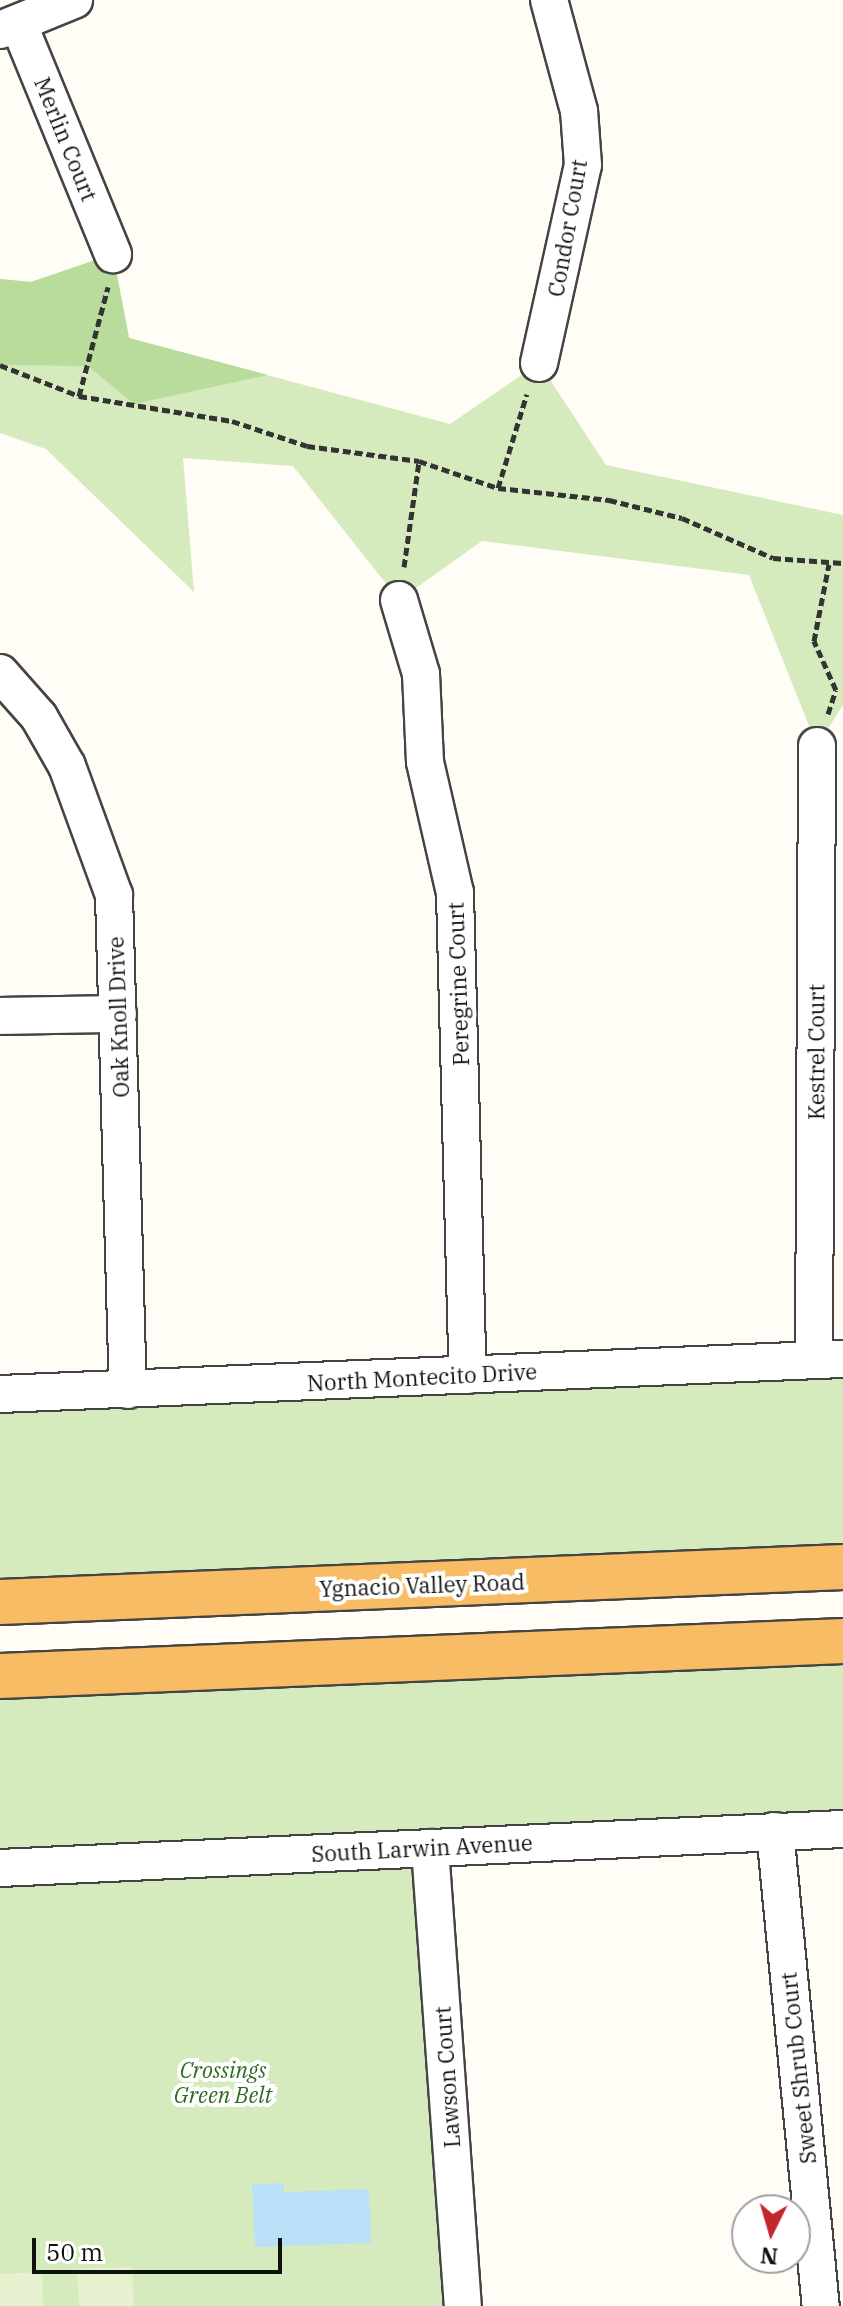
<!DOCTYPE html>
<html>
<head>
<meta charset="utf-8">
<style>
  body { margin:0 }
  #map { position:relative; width:843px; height:2306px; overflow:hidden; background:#fffdf5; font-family:"IBM Plex Serif",serif }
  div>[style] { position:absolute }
  .green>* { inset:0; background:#d5ebbd }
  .forest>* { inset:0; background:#b9dc9c }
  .pitch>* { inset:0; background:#e6f2cf }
  .water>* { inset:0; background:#b9e0f7 }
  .path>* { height:5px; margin-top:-2.5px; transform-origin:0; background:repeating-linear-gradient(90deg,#333 0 8px,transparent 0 12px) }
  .roads { filter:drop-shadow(2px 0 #444) drop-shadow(-2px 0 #444) drop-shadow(0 2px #444) drop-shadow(0 -2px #444) }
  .minor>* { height:36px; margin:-18px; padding:0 18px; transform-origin:18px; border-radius:18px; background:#fff }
  .trunk>* { height:44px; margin:-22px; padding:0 22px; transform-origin:22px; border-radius:22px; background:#f7bc64 }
  span { translate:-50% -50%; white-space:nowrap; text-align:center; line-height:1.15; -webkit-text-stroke:8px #fff; paint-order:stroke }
  .street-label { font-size:22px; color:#111 }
  .park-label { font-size:22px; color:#2f6b1f; font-style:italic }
  .north { position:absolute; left:731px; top:2194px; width:80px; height:80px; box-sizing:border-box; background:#fff; border:2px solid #a0a0a0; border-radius:50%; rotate:185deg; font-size:22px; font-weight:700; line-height:32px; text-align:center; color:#111 }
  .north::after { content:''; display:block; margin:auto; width:28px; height:36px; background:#c4262e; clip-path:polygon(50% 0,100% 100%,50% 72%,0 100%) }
  .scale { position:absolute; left:32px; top:2238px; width:250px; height:36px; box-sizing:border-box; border:4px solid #111; border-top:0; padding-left:10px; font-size:24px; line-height:28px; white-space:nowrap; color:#111; -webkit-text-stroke:6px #fff; paint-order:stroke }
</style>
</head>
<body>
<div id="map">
  <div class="green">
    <i style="clip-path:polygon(113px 254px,129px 338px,450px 424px,539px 363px,606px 465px,843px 515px,843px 705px,817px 746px,749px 575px,482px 541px,399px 600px,293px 466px,183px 458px,194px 592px,46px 449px,0 433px,0 279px,31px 282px)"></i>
    <i style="clip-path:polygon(843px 1359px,843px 1567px,0 1602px,0 1394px)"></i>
    <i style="clip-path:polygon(843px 1641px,843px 1829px,430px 1849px,463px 2306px,0 2306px,0 1676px)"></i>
  </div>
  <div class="forest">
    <i style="clip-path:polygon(113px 254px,129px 338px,268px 375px,134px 404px,88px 366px,0 365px,0 279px,31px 282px)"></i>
  </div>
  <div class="pitch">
    <i style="clip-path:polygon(132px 2267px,134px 2306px,79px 2306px,77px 2269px)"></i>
    <i style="clip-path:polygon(42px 2272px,43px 2306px,0 2306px,0 2274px)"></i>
  </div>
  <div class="water">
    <i style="clip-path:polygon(284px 2183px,284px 2192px,369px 2189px,371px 2243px,255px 2247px,252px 2184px)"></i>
  </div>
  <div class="path">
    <i style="left:0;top:365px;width:85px;rotate:21.4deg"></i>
    <i style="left:79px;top:396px;width:155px;rotate:9.3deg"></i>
    <i style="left:232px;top:421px;width:79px;rotate:18.4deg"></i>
    <i style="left:307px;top:446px;width:113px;rotate:7.6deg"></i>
    <i style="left:419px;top:461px;width:83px;rotate:18.9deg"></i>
    <i style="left:498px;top:488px;width:112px;rotate:6.2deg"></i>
    <i style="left:609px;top:500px;width:75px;rotate:13.9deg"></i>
    <i style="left:682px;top:518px;width:99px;rotate:23.7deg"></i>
    <i style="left:773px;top:558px;width:70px;rotate:4.1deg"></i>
    <i style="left:79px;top:396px;width:113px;rotate:-75.1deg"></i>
    <i style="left:498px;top:488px;width:98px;rotate:-72.9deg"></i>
    <i style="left:404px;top:567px;width:107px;rotate:-81.9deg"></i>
    <i style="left:828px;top:714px;width:25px;rotate:-72deg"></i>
    <i style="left:836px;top:690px;width:54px;rotate:-114.2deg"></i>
    <i style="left:814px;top:641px;width:78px;rotate:-79deg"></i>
  </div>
  <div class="roads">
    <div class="minor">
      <i style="left:19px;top:25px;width:248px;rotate:67.7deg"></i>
      <i style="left:0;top:30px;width:80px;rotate:-22.1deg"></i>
      <i style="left:539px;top:363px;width:203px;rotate:-77.5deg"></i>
      <i style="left:583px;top:165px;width:54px;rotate:-94.2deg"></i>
      <i style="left:579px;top:111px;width:115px;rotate:-105.1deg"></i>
      <i style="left:399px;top:600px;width:77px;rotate:73.4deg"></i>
      <i style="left:421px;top:674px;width:88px;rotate:87.4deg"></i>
      <i style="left:425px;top:762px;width:134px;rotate:77.1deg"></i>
      <i style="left:455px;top:893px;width:482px;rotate:88.5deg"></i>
      <i style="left:0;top:673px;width:59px;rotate:48.4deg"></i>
      <i style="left:39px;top:717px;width:56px;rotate:60.3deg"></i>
      <i style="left:67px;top:766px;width:137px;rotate:70deg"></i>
      <i style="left:114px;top:895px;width:495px;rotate:88.4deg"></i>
      <i style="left:0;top:1016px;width:118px;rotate:-1deg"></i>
      <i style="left:814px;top:1359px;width:613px;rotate:-89.72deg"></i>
      <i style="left:0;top:1394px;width:844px;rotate:-2.38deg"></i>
      <i style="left:775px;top:1831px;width:477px;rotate:84.5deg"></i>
      <i style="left:430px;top:1848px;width:459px;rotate:85.9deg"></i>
      <i style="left:0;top:1868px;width:844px;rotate:-2.65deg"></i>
    </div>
    <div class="trunk">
      <i style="left:0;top:1602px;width:844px;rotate:-2.38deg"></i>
      <i style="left:0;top:1676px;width:844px;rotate:-2.38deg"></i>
    </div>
  </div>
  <div class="street-label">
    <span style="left:66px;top:139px;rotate:68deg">Merlin Court</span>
    <span style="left:567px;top:228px;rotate:-80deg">Condor Court</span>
    <span style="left:458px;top:984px;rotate:-92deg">Peregrine Court</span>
    <span style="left:118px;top:1017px;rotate:-92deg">Oak Knoll Drive</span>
    <span style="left:816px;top:1052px;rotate:-90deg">Kestrel Court</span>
    <span style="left:422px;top:1377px;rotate:-3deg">North Montecito Drive</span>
    <span style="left:422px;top:1585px;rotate:-2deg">Ygnacio Valley Road</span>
    <span style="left:422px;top:1848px;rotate:-3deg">South Larwin Avenue</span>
    <span style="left:798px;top:2068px;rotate:-96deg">Sweet Shrub Court</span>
    <span style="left:447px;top:2077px;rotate:-94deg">Lawson Court</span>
  </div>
  <div class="park-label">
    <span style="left:223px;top:2082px">Crossings<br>Green Belt</span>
  </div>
  <div class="north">N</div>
  <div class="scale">50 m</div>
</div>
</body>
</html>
